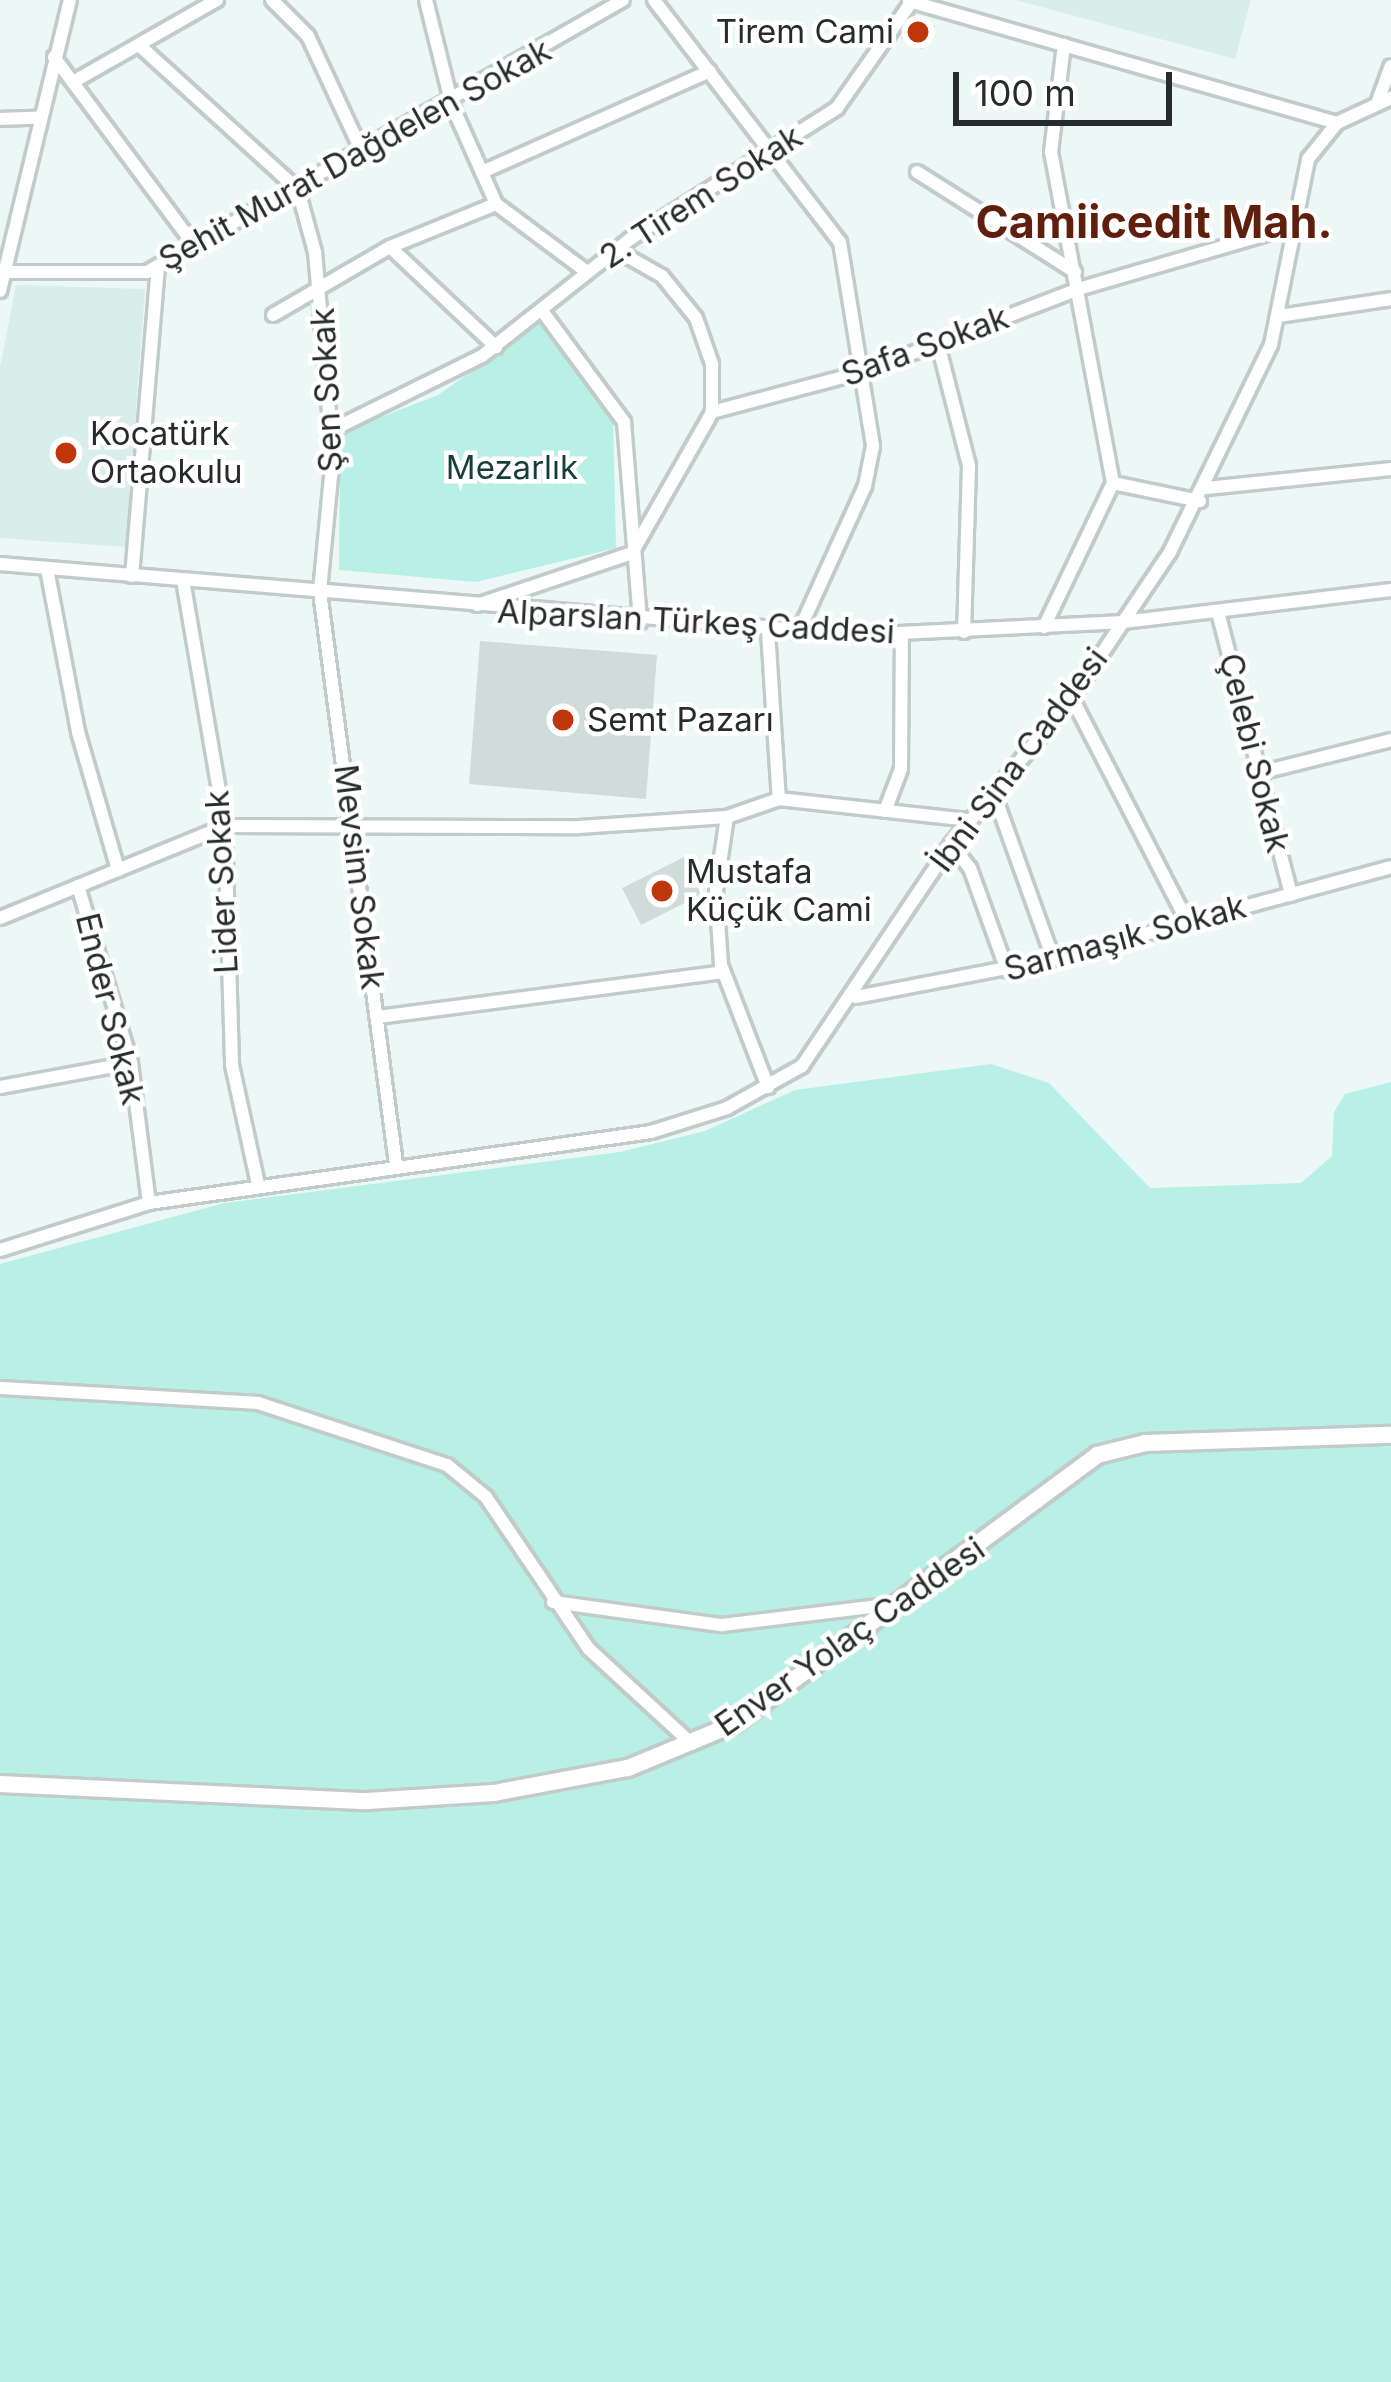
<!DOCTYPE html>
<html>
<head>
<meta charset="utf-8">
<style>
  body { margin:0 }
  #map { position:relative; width:1391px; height:2382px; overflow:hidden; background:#ecf8f6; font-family:Inter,sans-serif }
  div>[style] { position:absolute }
  .built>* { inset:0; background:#d8eeea }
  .green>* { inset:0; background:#b8f0e8 }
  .building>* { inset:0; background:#d0dcda }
  .roads { filter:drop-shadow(3px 0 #c1ccca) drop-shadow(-3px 0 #c1ccca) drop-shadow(0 3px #c1ccca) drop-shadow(0 -3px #c1ccca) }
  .street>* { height:12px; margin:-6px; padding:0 6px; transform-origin:6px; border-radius:6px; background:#fff }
  .secondary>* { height:16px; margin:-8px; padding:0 8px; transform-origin:8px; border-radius:8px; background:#fff }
  .dots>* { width:33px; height:33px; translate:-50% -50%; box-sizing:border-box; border:6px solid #fff; border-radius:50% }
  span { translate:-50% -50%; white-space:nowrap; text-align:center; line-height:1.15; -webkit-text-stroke:9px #fff; paint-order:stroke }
  .poi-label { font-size:33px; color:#272b2b }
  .right { translate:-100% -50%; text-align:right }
  .left { translate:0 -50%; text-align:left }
  .street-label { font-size:33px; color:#272b2b }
  .park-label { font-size:33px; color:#173f3a }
  .district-label { font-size:45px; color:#601e0c; font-weight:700 }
  .scale { position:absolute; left:953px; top:72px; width:219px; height:54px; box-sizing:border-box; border:6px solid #272b2b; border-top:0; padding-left:15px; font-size:36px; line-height:42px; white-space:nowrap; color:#272b2b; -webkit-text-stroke:9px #fff; paint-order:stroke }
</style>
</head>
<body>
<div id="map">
  <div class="built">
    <i style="clip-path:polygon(1015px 0,1251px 0,1235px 59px)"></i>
    <i style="clip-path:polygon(16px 285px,145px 289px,126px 547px,0 538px,0 368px)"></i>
  </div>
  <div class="green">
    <i style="clip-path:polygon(540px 323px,613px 418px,616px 548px,476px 582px,339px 570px,340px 433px,438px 395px)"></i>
    <i style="clip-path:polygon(991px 1064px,1049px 1083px,1150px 1188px,1301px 1183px,1332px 1156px,1334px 1112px,1345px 1094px,1391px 1082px,1391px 2382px,0 2382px,0 1264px,224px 1203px,620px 1152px,705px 1131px,795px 1090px)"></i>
  </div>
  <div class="building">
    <i style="clip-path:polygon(915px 15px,935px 26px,922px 50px,901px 38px)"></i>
    <i style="clip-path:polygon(480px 641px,657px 655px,646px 799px,469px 784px)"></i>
    <i style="clip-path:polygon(684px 857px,702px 894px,641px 925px,622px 888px)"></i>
  </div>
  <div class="roads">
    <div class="street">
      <i style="left:272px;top:0;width:51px;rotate:45deg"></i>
      <i style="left:308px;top:36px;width:130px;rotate:65deg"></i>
      <i style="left:426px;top:0;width:108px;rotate:76.1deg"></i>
      <i style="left:452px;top:105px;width:108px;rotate:66deg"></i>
      <i style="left:496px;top:204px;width:114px;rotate:36.8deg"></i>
      <i style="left:654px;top:0;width:305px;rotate:52.5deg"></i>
      <i style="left:840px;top:242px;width:207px;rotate:80.8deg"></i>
      <i style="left:873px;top:446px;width:41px;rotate:101.3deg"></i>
      <i style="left:865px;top:486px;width:162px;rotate:114.5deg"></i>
      <i style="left:909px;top:1px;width:445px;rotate:15.9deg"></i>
      <i style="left:140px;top:46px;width:214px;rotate:42.3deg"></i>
      <i style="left:298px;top:190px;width:64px;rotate:74.7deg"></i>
      <i style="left:315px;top:252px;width:205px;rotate:85deg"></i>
      <i style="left:333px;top:456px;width:137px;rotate:95.5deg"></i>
      <i style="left:320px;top:592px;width:577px;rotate:82.43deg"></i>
      <i style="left:54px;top:57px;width:236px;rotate:53.3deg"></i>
      <i style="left:73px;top:82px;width:166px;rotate:-29.7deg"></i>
      <i style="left:1378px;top:101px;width:37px;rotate:-70deg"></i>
      <i style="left:0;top:119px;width:37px;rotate:-2deg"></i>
      <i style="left:482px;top:172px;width:249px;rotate:-23.9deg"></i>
      <i style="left:917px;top:172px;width:187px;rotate:32.3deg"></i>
      <i style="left:390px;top:247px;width:146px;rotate:43.3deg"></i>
      <i style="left:616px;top:250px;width:53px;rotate:29.5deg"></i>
      <i style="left:662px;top:276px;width:54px;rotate:51deg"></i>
      <i style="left:696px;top:318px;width:49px;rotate:70.8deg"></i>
      <i style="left:712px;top:364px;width:48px;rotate:90deg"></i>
      <i style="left:0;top:272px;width:147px"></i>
      <i style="left:147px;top:272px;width:548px;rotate:-29.74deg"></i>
      <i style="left:0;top:291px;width:299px;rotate:-76.5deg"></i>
      <i style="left:543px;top:312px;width:137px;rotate:53.6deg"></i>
      <i style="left:624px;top:422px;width:201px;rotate:85.4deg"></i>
      <i style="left:273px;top:315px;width:135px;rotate:-30.2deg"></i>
      <i style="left:390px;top:247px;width:114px;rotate:-22.1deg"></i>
      <i style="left:1279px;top:316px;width:113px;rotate:-8.6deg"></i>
      <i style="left:938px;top:344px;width:126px;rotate:75.7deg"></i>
      <i style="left:969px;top:466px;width:166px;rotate:91.7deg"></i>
      <i style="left:332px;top:430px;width:167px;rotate:-26.3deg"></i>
      <i style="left:482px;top:356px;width:189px;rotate:-38.3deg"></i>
      <i style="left:630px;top:239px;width:245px;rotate:-32.3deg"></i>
      <i style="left:837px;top:108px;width:132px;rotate:-54.9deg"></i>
      <i style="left:1113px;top:483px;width:89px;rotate:11.7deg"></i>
      <i style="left:1207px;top:488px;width:185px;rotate:-5.9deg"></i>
      <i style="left:0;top:564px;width:863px;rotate:4.72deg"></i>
      <i style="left:860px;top:635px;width:263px;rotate:-2.8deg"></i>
      <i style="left:1123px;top:622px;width:270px;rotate:-6.8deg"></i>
      <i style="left:47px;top:569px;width:166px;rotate:79.2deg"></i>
      <i style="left:78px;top:732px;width:144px;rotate:73.8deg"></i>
      <i style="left:132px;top:576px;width:311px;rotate:-85.2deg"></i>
      <i style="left:183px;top:580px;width:250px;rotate:80.3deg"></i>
      <i style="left:225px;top:826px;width:239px;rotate:88.3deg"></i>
      <i style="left:232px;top:1065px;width:122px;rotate:77.7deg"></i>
      <i style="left:477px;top:605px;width:163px;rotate:-18.5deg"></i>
      <i style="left:632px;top:553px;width:162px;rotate:-60.4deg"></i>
      <i style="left:712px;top:412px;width:159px;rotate:-14.9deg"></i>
      <i style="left:866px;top:371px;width:227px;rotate:-21.1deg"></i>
      <i style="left:1078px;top:289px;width:223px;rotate:-16.2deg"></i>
      <i style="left:1218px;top:612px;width:292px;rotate:75.5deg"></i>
      <i style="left:1044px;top:627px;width:160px;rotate:-64.4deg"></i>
      <i style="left:1113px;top:483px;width:337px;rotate:-100.6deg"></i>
      <i style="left:1051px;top:152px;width:108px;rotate:-83.1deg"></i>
      <i style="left:768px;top:631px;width:168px;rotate:86.3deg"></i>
      <i style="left:1072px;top:698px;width:253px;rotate:62.7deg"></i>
      <i style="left:1259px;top:773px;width:136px;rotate:-14deg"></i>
      <i style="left:993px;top:791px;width:178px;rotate:70.3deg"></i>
      <i style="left:885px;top:811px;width:45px;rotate:-69.1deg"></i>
      <i style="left:901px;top:769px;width:134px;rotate:-89.6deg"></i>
      <i style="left:727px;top:817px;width:75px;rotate:98.5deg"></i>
      <i style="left:716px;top:891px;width:74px;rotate:86.1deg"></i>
      <i style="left:721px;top:965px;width:131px;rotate:68.9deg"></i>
      <i style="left:951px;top:844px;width:31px;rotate:52deg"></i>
      <i style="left:970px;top:868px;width:109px;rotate:70.1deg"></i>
      <i style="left:78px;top:886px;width:185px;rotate:73.3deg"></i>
      <i style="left:131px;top:1063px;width:141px;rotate:82.7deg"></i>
      <i style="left:0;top:918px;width:243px;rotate:-22.2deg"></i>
      <i style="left:225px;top:826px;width:354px;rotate:0.2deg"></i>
      <i style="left:579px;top:827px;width:148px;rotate:-3.9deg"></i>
      <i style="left:727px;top:817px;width:55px;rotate:-19.1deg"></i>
      <i style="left:779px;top:799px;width:190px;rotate:6.3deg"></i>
      <i style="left:856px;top:997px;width:201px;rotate:-10.9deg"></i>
      <i style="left:1053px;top:959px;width:350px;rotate:-15.2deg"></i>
      <i style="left:378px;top:1017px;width:348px;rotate:-7.4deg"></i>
      <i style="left:0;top:1087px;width:133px;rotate:-10.4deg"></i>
      <i style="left:0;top:1250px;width:156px;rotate:-17.5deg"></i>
      <i style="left:149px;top:1203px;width:507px;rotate:-8.05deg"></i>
      <i style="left:651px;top:1132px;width:80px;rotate:-17.5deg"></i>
      <i style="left:727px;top:1108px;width:86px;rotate:-29.2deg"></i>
      <i style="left:802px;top:1066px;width:267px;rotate:-56.1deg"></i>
      <i style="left:951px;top:844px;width:190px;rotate:-50.3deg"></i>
      <i style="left:1072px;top:698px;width:176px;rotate:-56.1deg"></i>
      <i style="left:1170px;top:552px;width:230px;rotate:-64deg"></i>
      <i style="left:1271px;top:345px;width:190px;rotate:-78.7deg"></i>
      <i style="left:1308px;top:159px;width:46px;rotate:-51.1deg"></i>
      <i style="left:1337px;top:123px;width:60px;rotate:-24.8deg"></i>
      <i style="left:0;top:1388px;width:258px;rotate:3.3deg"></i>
      <i style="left:258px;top:1403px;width:199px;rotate:18.2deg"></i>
      <i style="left:447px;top:1465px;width:50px;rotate:39.4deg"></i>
      <i style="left:486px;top:1497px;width:184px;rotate:55.9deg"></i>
      <i style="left:589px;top:1649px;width:140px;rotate:42.7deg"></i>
      <i style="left:553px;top:1602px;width:171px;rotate:7.8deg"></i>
      <i style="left:722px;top:1625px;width:175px;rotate:-6.9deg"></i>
    </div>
    <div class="secondary">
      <i style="left:0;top:1784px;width:367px;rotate:2.7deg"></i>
      <i style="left:367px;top:1801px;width:127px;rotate:-3.6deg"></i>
      <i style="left:494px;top:1793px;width:136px;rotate:-10.6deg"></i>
      <i style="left:628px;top:1768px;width:115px;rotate:-22.5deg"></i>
      <i style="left:734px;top:1724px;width:452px;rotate:-36.5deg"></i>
      <i style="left:1097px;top:1455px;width:49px;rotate:-14deg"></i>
      <i style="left:1145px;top:1443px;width:246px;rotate:-1.9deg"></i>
    </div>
  </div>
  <div class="dots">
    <i style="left:918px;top:32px;background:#bf360b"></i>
    <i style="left:66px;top:453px;background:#bf360b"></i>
    <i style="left:563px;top:720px;background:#bf360b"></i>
    <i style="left:662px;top:891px;background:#bf360b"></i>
  </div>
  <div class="poi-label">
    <span class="right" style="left:894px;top:32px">Tirem Cami</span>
    <span class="left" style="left:90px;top:453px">Kocatürk<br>Ortaokulu</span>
    <span class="left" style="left:587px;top:720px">Semt Pazarı</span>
    <span class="left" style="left:686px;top:891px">Mustafa<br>Küçük Cami</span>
  </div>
  <div class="street-label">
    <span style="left:355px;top:155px;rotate:-29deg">Şehit Murat Dağdelen Sokak</span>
    <span style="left:701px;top:197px;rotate:-33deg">2. Tirem Sokak</span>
    <span style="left:925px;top:346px;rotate:-20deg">Safa Sokak</span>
    <span style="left:327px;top:390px;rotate:-93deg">Şen Sokak</span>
    <span style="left:696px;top:622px;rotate:3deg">Alparslan Türkeş Caddesi</span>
    <span style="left:1254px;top:753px;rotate:76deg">Çelebi Sokak</span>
    <span style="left:1019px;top:760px;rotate:-53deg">İbni Sina Caddesi</span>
    <span style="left:359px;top:877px;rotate:83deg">Mevsim Sokak</span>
    <span style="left:222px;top:882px;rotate:-93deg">Lider Sokak</span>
    <span style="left:1125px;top:938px;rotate:-15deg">Sarmaşık Sokak</span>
    <span style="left:110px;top:1009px;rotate:76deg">Ender Sokak</span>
    <span style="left:850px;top:1637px;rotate:-35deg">Enver Yolaç Caddesi</span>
  </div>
  <div class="park-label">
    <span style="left:512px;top:468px">Mezarlık</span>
  </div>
  <div class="district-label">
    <span style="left:1154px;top:222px">Camiicedit Mah.</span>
  </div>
  <div class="scale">100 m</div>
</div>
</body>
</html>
